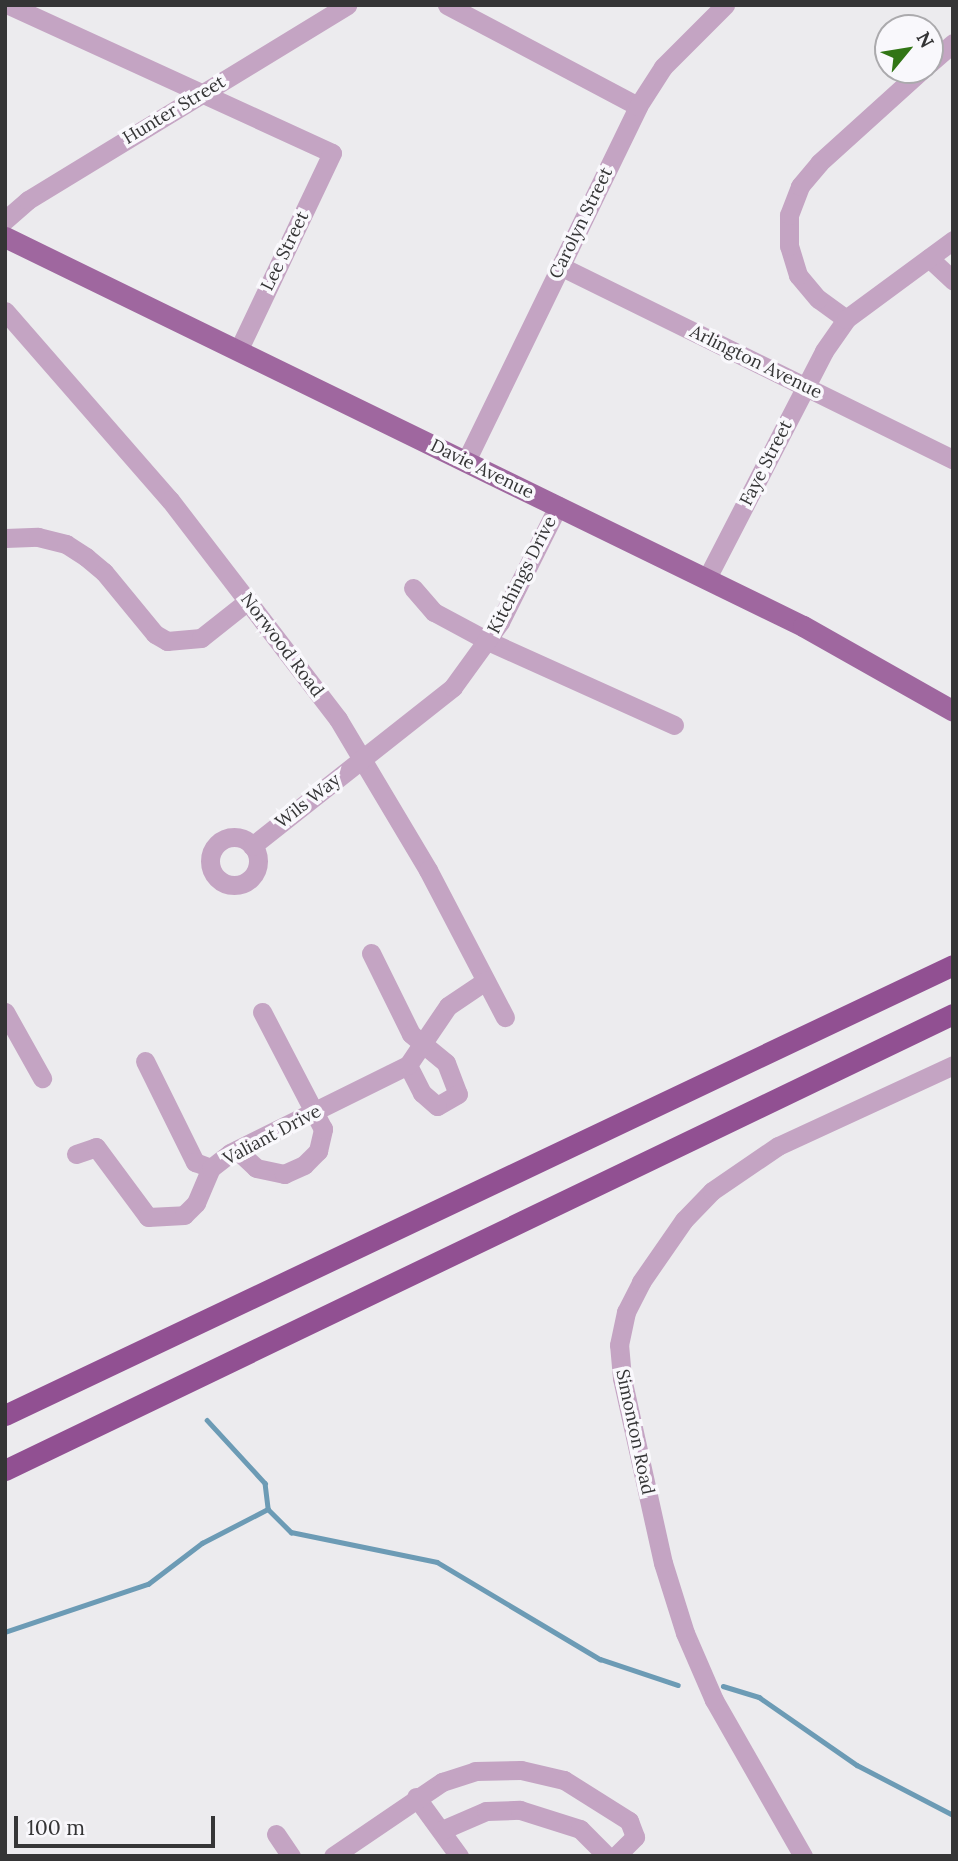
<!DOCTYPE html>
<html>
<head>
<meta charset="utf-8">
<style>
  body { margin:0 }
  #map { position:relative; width:958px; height:1861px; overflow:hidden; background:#ecebee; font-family:Lora,serif }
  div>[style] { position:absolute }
  .stream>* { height:4.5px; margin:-2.25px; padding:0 2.25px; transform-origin:2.25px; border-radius:2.25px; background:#6c9bb5 }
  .minor>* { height:19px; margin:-9.5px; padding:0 9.5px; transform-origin:9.5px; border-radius:9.5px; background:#c4a4c3 }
  .minor>.ring { margin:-9.5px; padding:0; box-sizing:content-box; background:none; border:19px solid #c4a4c3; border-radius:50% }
  .major>* { height:21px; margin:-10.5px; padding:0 10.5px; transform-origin:10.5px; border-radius:10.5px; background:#9f679f }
  .highway>* { height:21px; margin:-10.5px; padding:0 10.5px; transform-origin:10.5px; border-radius:10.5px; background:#915092 }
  span { translate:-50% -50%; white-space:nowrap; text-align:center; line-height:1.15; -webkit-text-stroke:7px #f9f8fc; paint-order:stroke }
  .street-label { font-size:18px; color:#353536 }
  .frame { position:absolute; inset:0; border:7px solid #353536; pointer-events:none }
  .north { position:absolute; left:874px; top:14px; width:70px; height:70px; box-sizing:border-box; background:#f9f8fc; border:2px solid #abaaad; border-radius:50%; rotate:60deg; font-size:19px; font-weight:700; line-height:28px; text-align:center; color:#353536 }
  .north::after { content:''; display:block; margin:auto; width:24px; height:32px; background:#317515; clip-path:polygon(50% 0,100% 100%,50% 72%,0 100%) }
  .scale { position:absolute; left:14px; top:1816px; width:201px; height:32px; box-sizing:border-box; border:4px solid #353536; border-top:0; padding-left:9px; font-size:21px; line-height:24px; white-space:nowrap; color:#353536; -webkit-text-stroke:5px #f9f8fc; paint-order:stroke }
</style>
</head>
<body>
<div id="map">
  <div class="stream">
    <i style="left:207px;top:1420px;width:86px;rotate:47.4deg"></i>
    <i style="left:265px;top:1483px;width:26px;rotate:83deg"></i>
    <i style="left:5px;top:1632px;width:151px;rotate:-18.6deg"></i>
    <i style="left:148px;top:1584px;width:68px;rotate:-37.2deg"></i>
    <i style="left:202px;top:1543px;width:74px;rotate:-27.3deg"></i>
    <i style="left:268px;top:1509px;width:33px;rotate:45deg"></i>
    <i style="left:291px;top:1532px;width:149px;rotate:11.6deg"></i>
    <i style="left:437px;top:1562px;width:190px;rotate:30.8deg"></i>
    <i style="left:600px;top:1659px;width:82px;rotate:18.4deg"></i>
    <i style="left:723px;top:1686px;width:38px;rotate:17deg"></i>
    <i style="left:759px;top:1697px;width:119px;rotate:34.8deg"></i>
    <i style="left:857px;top:1765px;width:108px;rotate:27.5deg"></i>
  </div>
  <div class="minor">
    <i style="left:9px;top:5px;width:355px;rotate:24.6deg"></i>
    <i style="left:332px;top:153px;width:217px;rotate:115.4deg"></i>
    <i style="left:447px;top:5px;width:216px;rotate:27.9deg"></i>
    <i style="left:930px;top:63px;width:30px;rotate:-41deg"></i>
    <i style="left:5px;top:220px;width:30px;rotate:-41deg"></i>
    <i style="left:28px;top:200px;width:374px;rotate:-31.4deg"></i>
    <i style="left:929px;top:258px;width:33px;rotate:43deg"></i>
    <i style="left:560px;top:266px;width:438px;rotate:26.2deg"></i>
    <i style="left:5px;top:311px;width:251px;rotate:48.9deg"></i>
    <i style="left:170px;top:500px;width:276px;rotate:52.5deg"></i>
    <i style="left:338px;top:719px;width:176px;rotate:59.2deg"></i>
    <i style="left:428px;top:870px;width:166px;rotate:62.4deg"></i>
    <i style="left:846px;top:319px;width:34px;rotate:-144deg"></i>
    <i style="left:818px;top:299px;width:31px;rotate:-130deg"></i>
    <i style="left:798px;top:275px;width:30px;rotate:-107deg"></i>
    <i style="left:789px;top:246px;width:31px;rotate:-90deg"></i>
    <i style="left:789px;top:215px;width:31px;rotate:-69deg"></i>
    <i style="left:800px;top:186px;width:30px;rotate:-50deg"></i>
    <i style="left:819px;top:163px;width:139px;rotate:-42.1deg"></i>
    <i style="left:466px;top:461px;width:394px;rotate:-64.1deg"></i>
    <i style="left:638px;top:106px;width:46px;rotate:-57.3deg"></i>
    <i style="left:663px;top:67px;width:88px;rotate:-45deg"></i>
    <i style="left:5px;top:538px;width:33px;rotate:-2deg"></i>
    <i style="left:38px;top:537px;width:29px;rotate:14deg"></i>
    <i style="left:66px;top:544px;width:24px;rotate:33deg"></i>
    <i style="left:86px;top:557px;width:23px;rotate:40deg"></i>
    <i style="left:104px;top:572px;width:80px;rotate:50.6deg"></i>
    <i style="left:155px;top:634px;width:14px;rotate:30deg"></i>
    <i style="left:167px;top:641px;width:34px;rotate:-5deg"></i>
    <i style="left:201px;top:638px;width:61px;rotate:-38.4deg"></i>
    <i style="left:707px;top:578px;width:255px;rotate:-62.7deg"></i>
    <i style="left:824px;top:351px;width:39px;rotate:-55deg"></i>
    <i style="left:846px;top:319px;width:133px;rotate:-36.4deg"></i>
    <i style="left:413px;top:588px;width:32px;rotate:49deg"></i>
    <i style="left:434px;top:612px;width:61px;rotate:28.2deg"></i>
    <i style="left:488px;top:641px;width:204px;rotate:24.3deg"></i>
    <i class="ring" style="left:210px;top:837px;width:29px;height:29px"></i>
    <i style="left:252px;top:846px;width:256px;rotate:-38.3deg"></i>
    <i style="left:453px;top:687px;width:80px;rotate:-54.1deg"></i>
    <i style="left:500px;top:622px;width:130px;rotate:-63.4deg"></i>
    <i style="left:371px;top:953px;width:90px;rotate:63.7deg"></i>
    <i style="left:411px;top:1034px;width:45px;rotate:39.6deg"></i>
    <i style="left:446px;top:1063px;width:33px;rotate:69deg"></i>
    <i style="left:458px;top:1094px;width:24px;rotate:150deg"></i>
    <i style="left:437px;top:1106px;width:20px;rotate:-139deg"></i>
    <i style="left:422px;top:1093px;width:31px;rotate:-117deg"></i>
    <i style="left:5px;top:1012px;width:76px;rotate:60.7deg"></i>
    <i style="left:145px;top:1061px;width:113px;rotate:63.7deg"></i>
    <i style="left:195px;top:1162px;width:17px;rotate:21deg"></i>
    <i style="left:237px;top:1150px;width:26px;rotate:43deg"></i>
    <i style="left:256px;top:1168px;width:29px;rotate:12deg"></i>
    <i style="left:284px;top:1174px;width:22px;rotate:-24deg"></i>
    <i style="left:304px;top:1165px;width:20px;rotate:-45deg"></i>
    <i style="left:318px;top:1151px;width:23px;rotate:-77deg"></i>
    <i style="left:323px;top:1129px;width:132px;rotate:-117.5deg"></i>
    <i style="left:76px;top:1154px;width:21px;rotate:-19deg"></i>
    <i style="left:96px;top:1147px;width:87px;rotate:53.4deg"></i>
    <i style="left:148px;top:1217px;width:36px;rotate:-3deg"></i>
    <i style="left:184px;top:1215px;width:17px;rotate:-45deg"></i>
    <i style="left:196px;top:1203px;width:38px;rotate:-67deg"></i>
    <i style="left:211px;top:1168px;width:24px;rotate:-38deg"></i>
    <i style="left:230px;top:1153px;width:199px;rotate:-26.3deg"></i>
    <i style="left:408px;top:1065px;width:71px;rotate:-55.9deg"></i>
    <i style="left:448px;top:1006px;width:45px;rotate:-34deg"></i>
    <i style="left:416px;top:1797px;width:73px;rotate:53.9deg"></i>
    <i style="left:442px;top:1830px;width:48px;rotate:-23.4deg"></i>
    <i style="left:486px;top:1811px;width:34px;rotate:-2deg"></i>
    <i style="left:520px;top:1810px;width:63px;rotate:17.6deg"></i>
    <i style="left:580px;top:1829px;width:38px;rotate:45deg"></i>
    <i style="left:276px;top:1834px;width:27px;rotate:56deg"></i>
    <i style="left:333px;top:1856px;width:132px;rotate:-34.2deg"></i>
    <i style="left:442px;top:1782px;width:35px;rotate:-18deg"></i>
    <i style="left:475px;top:1771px;width:46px;rotate:-1.2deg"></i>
    <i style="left:521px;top:1770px;width:44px;rotate:13.1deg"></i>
    <i style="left:564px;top:1780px;width:77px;rotate:32.2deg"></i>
    <i style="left:629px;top:1821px;width:17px;rotate:69deg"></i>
    <i style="left:635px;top:1837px;width:27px;rotate:135deg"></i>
    <i style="left:803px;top:1856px;width:180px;rotate:-119.7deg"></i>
    <i style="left:714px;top:1700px;width:73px;rotate:-113.4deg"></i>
    <i style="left:685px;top:1633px;width:73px;rotate:-107.4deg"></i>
    <i style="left:663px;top:1563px;width:189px;rotate:-102.5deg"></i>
    <i style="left:622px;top:1378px;width:33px;rotate:-95deg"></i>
    <i style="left:619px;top:1345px;width:34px;rotate:-78deg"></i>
    <i style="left:626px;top:1312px;width:34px;rotate:-63deg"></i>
    <i style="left:641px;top:1282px;width:75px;rotate:-55.3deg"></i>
    <i style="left:684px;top:1220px;width:40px;rotate:-46deg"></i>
    <i style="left:712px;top:1191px;width:80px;rotate:-34.3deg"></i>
    <i style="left:778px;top:1146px;width:193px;rotate:-24.8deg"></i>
  </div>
  <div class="major">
    <i style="left:5px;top:237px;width:888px;rotate:25.99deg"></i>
    <i style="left:803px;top:626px;width:172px;rotate:29.5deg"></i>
  </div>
  <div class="highway">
    <i style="left:5px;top:1415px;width:1049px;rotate:-25.39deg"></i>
    <i style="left:5px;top:1470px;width:1052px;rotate:-25.69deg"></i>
  </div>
  <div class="street-label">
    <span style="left:174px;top:110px;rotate:-31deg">Hunter Street</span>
    <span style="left:581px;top:223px;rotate:-64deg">Carolyn Street</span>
    <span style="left:285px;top:251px;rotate:-64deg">Lee Street</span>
    <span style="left:756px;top:362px;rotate:26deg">Arlington Avenue</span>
    <span style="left:766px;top:463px;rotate:-63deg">Faye Street</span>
    <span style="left:482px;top:469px;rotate:26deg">Davie Avenue</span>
    <span style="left:522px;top:575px;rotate:-63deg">Kitchings Drive</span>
    <span style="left:282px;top:645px;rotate:53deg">Norwood Road</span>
    <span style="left:308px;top:801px;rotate:-38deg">Wils Way</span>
    <span style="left:272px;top:1135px;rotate:-28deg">Valiant Drive</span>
    <span style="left:635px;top:1432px;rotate:78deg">Simonton Road</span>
  </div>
  <div class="frame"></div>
  <div class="north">N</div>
  <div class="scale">100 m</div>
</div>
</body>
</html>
